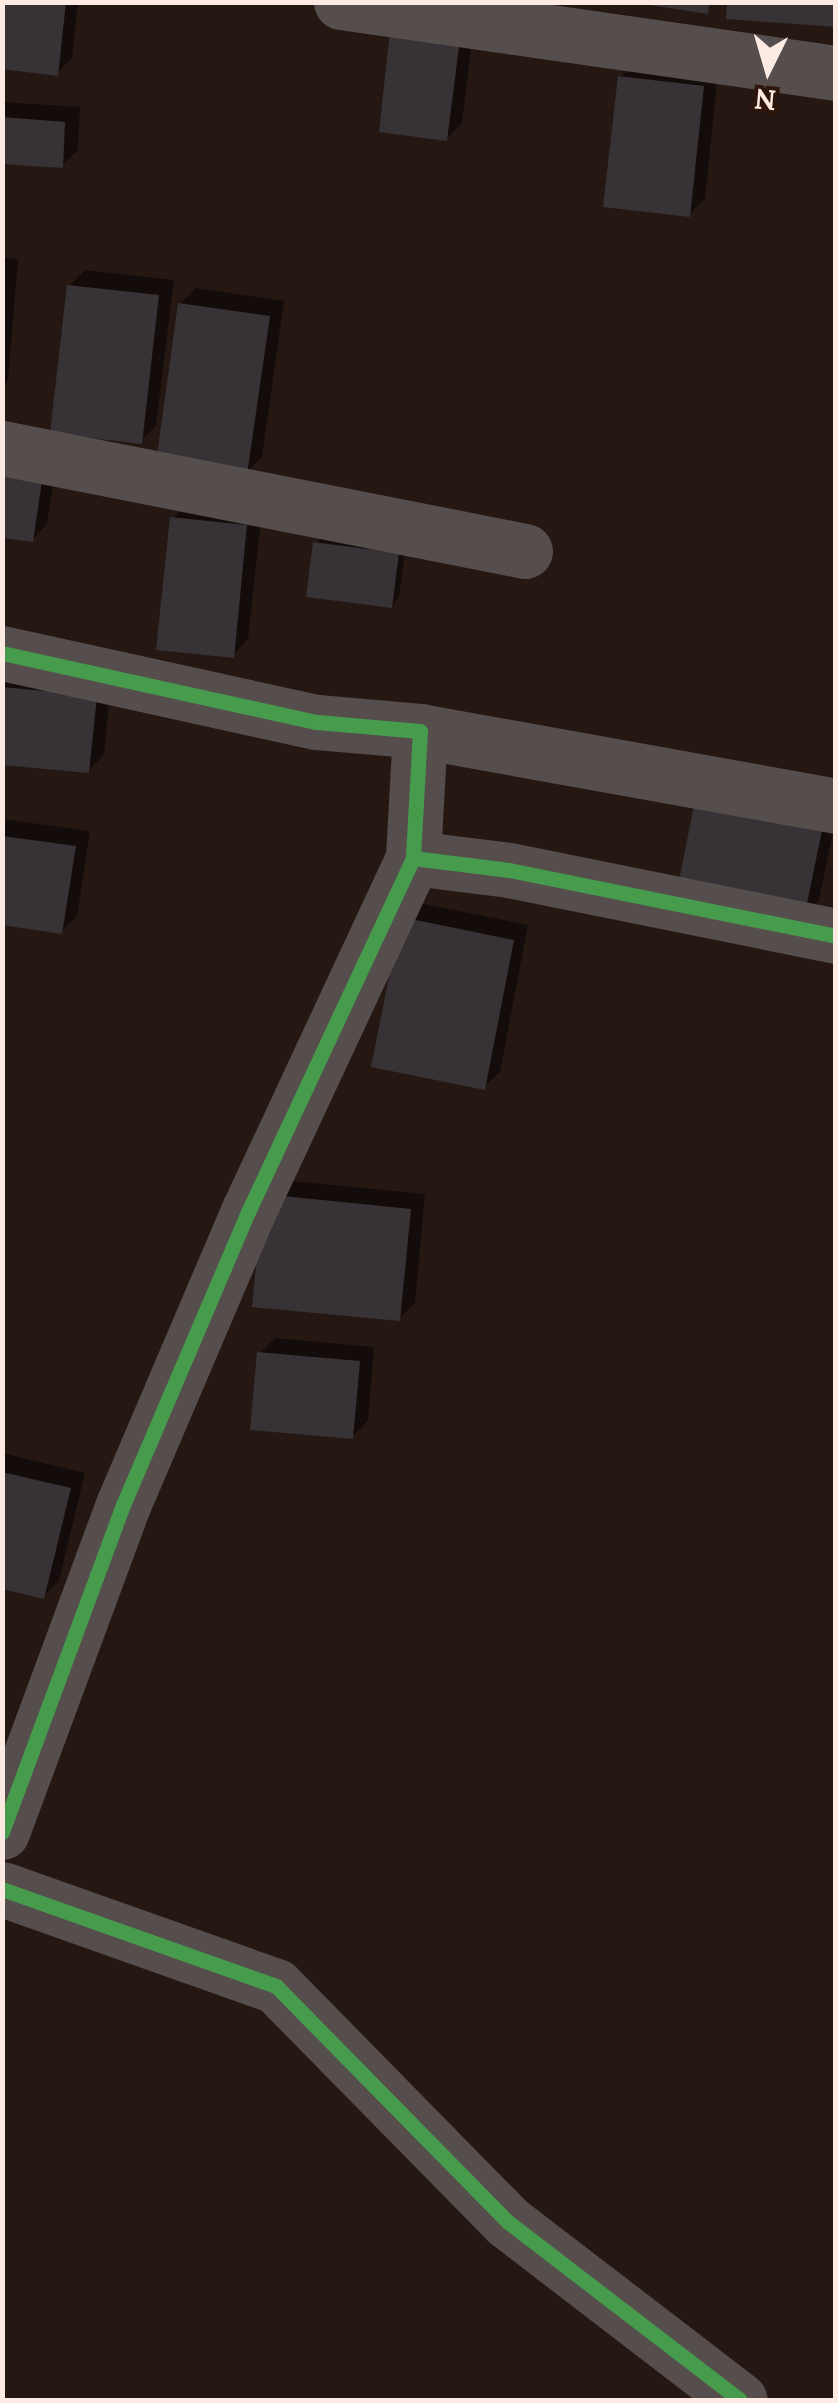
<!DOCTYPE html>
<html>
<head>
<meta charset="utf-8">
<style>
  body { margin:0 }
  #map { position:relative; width:838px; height:2403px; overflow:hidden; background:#251813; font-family:Lora,serif }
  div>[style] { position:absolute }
  .shadow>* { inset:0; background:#0007 }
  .building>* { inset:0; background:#373235 }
  .minor>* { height:55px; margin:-27.5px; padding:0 27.5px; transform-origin:27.5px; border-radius:27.5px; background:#554e4d }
  .cycleway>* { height:15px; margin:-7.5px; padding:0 7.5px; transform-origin:7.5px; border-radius:7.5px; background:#469c4c }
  span { translate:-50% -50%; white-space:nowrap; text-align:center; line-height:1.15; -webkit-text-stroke:8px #2d150b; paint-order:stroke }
  .frame { position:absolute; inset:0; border:5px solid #fceae3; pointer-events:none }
  .north { position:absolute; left:718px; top:20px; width:100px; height:100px; -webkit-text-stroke:8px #2d150b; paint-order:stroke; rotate:185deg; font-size:28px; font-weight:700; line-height:40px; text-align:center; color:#fceae3 }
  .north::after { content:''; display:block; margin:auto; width:35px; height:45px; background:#fceae3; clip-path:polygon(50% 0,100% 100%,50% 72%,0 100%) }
</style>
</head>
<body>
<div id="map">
  <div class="shadow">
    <i style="clip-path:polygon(2px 2px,78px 2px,72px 58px,57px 73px)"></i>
    <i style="clip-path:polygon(474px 25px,462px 123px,447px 138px,381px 130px)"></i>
    <i style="clip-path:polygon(636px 62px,718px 71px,705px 199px,689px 214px,621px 77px)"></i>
    <i style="clip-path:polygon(2px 102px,80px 107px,78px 150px,62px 165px,2px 162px)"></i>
    <i style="clip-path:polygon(2px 257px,18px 259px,8px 380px,2px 386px)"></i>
    <i style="clip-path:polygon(85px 270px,174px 280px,156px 426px,141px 441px,69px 286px)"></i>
    <i style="clip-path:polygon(196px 288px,284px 301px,262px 457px,246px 473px,180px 304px)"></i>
    <i style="clip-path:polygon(58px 452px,47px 524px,32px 540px,2px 535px)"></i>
    <i style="clip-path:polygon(187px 503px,262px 511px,248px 639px,233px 655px,172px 519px)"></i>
    <i style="clip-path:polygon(324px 535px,406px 545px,399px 597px,391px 606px,316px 543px)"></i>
    <i style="clip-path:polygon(2px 678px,111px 681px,104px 755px,88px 771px,2px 762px)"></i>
    <i style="clip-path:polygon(836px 817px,819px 900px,804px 915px,680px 890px)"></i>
    <i style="clip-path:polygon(2px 819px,90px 831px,77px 916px,62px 931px,2px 923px)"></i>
    <i style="clip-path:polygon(419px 903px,528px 925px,500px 1072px,484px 1087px,374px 1065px)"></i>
    <i style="clip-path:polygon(281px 1180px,425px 1194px,415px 1303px,399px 1318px,255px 1304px)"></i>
    <i style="clip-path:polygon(275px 1338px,374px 1347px,368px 1421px,352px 1437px,260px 1353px)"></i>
    <i style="clip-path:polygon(2px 1453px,85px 1473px,59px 1581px,43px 1596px,2px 1587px)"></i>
  </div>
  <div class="building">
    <i style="clip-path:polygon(2px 2px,66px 2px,58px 76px,2px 69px)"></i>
    <i style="clip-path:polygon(630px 2px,709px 2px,708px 14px)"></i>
    <i style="clip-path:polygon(727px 2px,836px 2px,836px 27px,726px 19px)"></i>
    <i style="clip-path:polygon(390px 31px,460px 39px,447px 141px,379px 132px)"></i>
    <i style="clip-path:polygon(618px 76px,704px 86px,690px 217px,603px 207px)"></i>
    <i style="clip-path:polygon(2px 117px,65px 122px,63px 168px,2px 164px)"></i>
    <i style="clip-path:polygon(67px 285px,159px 295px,142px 444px,50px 433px)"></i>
    <i style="clip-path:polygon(178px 303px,270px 316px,247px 475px,156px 463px)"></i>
    <i style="clip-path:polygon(2px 461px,44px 467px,33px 542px,2px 538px)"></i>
    <i style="clip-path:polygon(170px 517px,247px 525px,234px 658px,156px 650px)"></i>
    <i style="clip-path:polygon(313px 542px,399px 553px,392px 608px,306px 597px)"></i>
    <i style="clip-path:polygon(2px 687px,97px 696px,89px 773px,2px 765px)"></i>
    <i style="clip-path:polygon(697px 790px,825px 816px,804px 918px,677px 891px)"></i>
    <i style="clip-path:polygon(2px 836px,76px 846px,62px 934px,2px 925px)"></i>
    <i style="clip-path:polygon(401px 917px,514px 940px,485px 1090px,371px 1067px)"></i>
    <i style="clip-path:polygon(263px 1194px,411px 1209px,400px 1321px,252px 1307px)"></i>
    <i style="clip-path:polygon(257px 1352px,360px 1361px,353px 1439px,250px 1430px)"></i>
    <i style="clip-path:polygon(2px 1472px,71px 1488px,44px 1599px,2px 1589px)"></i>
  </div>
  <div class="minor">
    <i style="left:341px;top:2px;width:500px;rotate:8.16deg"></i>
    <i style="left:2px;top:448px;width:533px;rotate:11.14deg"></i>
    <i style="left:2px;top:653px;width:322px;rotate:12.4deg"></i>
    <i style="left:317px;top:722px;width:103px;rotate:5deg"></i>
    <i style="left:420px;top:731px;width:127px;rotate:93.2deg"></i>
    <i style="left:413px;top:858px;width:97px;rotate:7.1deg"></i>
    <i style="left:509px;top:870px;width:334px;rotate:11.4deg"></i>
    <i style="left:420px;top:731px;width:423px;rotate:10.2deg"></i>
    <i style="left:2px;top:1832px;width:349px;rotate:-69.7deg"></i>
    <i style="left:123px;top:1505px;width:319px;rotate:-66.9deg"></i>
    <i style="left:248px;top:1212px;width:391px;rotate:-65deg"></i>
    <i style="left:2px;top:1889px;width:291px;rotate:19.5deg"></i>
    <i style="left:276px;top:1986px;width:331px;rotate:45.5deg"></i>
    <i style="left:508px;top:2222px;width:292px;rotate:37.5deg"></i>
  </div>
  <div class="cycleway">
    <i style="left:2px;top:653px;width:322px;rotate:12.4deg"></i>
    <i style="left:317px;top:722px;width:103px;rotate:5deg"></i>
    <i style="left:420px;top:731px;width:127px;rotate:93.2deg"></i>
    <i style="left:413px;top:858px;width:97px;rotate:7.1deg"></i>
    <i style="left:509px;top:870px;width:334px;rotate:11.4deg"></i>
    <i style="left:2px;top:1832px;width:349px;rotate:-69.7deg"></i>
    <i style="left:123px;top:1505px;width:319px;rotate:-66.9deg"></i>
    <i style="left:248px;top:1212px;width:391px;rotate:-65deg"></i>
    <i style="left:2px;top:1889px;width:291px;rotate:19.5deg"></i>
    <i style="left:276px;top:1986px;width:331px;rotate:45.5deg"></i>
    <i style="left:508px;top:2222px;width:292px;rotate:37.5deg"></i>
  </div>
  <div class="frame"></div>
  <div class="north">N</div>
</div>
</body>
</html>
